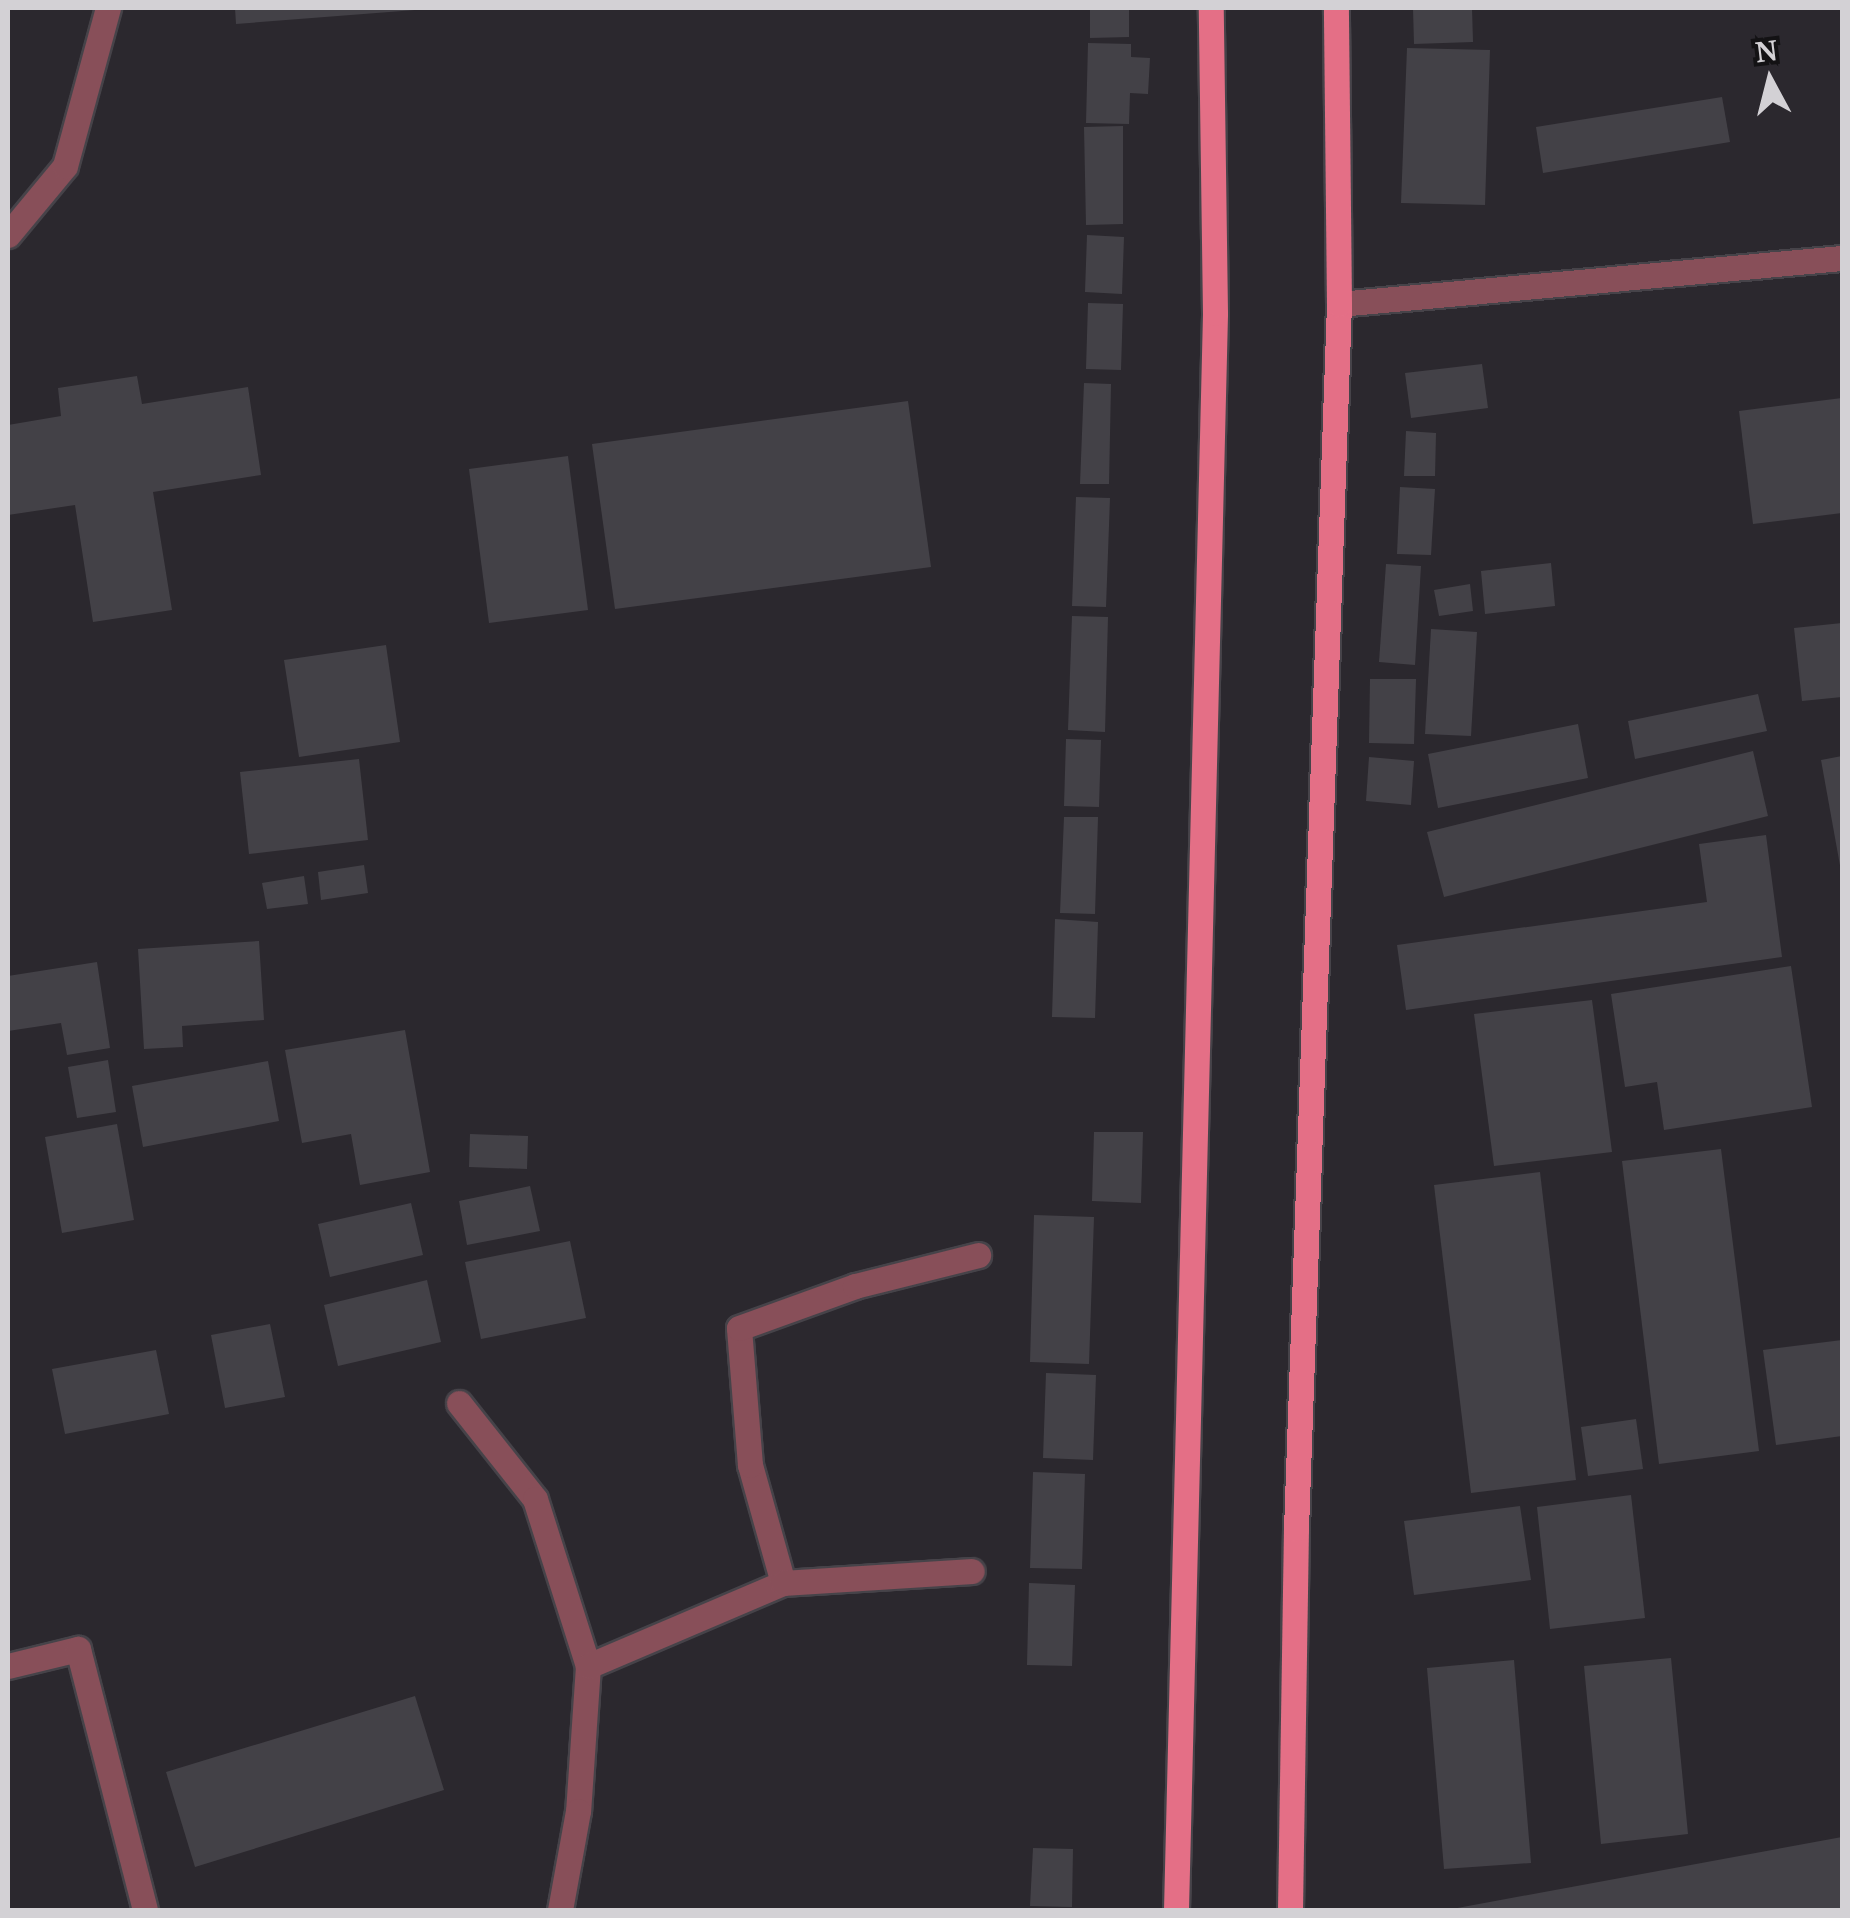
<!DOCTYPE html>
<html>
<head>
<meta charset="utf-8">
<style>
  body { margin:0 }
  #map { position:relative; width:1850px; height:1918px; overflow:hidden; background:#2b282e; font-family:"Noto Serif",serif }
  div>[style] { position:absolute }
  .building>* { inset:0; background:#434147 }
  .roads { filter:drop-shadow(2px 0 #464349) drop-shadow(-2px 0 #464349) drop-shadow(0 2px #464349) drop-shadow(0 -2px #464349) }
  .minor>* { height:25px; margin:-12.5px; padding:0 12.5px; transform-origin:12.5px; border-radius:12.5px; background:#884f59 }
  .major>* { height:25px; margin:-12.5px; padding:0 12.5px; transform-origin:12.5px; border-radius:12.5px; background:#e46f86 }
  span { translate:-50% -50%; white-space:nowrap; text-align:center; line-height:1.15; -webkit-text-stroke:9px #131214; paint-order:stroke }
  .frame { position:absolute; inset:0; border:10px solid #d3d1d5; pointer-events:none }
  .north { position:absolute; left:1720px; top:30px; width:100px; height:100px; -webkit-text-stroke:8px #131214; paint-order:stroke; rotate:353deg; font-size:28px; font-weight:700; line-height:40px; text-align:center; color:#d3d1d5 }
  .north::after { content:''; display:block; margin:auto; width:35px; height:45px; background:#d3d1d5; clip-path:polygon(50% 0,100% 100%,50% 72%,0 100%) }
</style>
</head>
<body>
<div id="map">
  <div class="building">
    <i style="clip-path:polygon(235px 8px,415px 8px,415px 10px,236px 24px)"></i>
    <i style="clip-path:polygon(1090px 8px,1129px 8px,1129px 37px,1090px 38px)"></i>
    <i style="clip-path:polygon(1413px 8px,1472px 8px,1473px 42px,1414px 44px)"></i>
    <i style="clip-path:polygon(1088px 43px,1131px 44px,1131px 57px,1150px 58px,1148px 94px,1130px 93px,1129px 124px,1086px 123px)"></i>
    <i style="clip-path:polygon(1407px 48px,1490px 50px,1485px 205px,1401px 203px)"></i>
    <i style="clip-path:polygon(1722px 97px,1730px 142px,1543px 173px,1536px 127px)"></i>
    <i style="clip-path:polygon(1123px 126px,1123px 224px,1086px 225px,1084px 127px)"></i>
    <i style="clip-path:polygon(1087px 235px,1124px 237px,1122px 294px,1085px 292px)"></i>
    <i style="clip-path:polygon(1088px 303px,1123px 304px,1121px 370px,1086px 369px)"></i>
    <i style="clip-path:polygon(1482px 364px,1488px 408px,1411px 418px,1405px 373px)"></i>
    <i style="clip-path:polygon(137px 376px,142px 404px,248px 387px,261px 475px,153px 492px,172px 610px,93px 622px,75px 505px,8px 515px,8px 425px,61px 416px,58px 388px)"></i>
    <i style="clip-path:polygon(1084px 383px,1111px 384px,1109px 484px,1080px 484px)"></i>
    <i style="clip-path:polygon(1842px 398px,1842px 513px,1753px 524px,1739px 411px)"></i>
    <i style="clip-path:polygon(908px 401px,931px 567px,615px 609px,592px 444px)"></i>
    <i style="clip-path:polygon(1406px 431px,1436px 433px,1435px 476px,1404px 476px)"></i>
    <i style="clip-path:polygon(568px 456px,588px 610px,489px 623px,469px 469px)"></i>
    <i style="clip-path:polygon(1400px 487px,1435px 489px,1431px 555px,1397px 554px)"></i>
    <i style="clip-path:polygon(1076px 497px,1110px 498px,1106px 607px,1072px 606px)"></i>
    <i style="clip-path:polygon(1551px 563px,1555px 606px,1485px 614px,1481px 571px)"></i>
    <i style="clip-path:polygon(1386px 564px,1421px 566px,1415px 665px,1379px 662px)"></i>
    <i style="clip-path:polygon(1470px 584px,1473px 611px,1439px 616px,1434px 590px)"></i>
    <i style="clip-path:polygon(1072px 616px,1108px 617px,1105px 732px,1068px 730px)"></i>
    <i style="clip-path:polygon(1842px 623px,1842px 697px,1802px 701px,1794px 628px)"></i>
    <i style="clip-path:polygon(1431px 629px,1477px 632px,1471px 736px,1425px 734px)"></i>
    <i style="clip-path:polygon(386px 645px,400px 742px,299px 757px,284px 660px)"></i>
    <i style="clip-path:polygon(1370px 679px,1416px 679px,1414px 744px,1369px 743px)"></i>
    <i style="clip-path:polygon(1758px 694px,1767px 731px,1635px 759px,1628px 721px)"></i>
    <i style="clip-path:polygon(1578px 724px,1588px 778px,1438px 808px,1428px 754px)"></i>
    <i style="clip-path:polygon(1066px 739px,1101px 740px,1099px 807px,1064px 806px)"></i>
    <i style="clip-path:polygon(1753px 751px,1768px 816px,1444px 897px,1427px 832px)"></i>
    <i style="clip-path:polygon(1842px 756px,1842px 871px,1841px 871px,1821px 760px)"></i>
    <i style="clip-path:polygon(1369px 757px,1414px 761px,1411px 805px,1366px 801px)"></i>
    <i style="clip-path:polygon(359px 759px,368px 840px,249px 854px,240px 772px)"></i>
    <i style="clip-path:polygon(1064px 817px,1098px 817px,1095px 914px,1060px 913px)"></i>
    <i style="clip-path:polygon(1766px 835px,1782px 957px,1406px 1010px,1397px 945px,1707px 902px,1699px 844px)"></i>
    <i style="clip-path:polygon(364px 865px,368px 893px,321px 900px,318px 872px)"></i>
    <i style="clip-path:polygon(304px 876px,308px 904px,267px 909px,262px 883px)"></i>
    <i style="clip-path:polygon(1055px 919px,1098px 922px,1095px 1018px,1052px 1017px)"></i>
    <i style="clip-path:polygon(259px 941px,264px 1020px,182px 1026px,183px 1047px,144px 1049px,138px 949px)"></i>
    <i style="clip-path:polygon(97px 962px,110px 1048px,67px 1055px,61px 1023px,8px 1031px,8px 976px)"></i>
    <i style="clip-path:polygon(1791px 966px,1812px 1107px,1664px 1130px,1657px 1082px,1625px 1087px,1611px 994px)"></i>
    <i style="clip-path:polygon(1592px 1000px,1612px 1152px,1494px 1166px,1474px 1014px)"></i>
    <i style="clip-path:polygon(405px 1030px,430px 1172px,360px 1185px,351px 1134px,302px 1143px,285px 1050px)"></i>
    <i style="clip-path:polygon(108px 1060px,116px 1112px,77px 1118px,68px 1067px)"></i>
    <i style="clip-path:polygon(268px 1061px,279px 1121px,143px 1147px,132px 1086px)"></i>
    <i style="clip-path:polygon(117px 1124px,134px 1220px,62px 1233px,45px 1137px)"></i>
    <i style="clip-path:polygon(1094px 1132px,1143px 1132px,1141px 1203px,1092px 1201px)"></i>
    <i style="clip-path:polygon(470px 1134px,528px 1136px,527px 1169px,469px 1167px)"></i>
    <i style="clip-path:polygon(1721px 1149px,1759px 1451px,1659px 1464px,1622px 1161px)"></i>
    <i style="clip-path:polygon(1540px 1172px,1576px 1480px,1471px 1493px,1434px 1185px)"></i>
    <i style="clip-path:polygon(530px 1186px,540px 1231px,467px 1245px,459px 1201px)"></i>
    <i style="clip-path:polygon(411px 1203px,423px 1255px,330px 1277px,318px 1224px)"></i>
    <i style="clip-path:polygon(1034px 1215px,1094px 1217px,1089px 1364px,1030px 1362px)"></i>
    <i style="clip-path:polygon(570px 1241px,586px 1318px,481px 1339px,465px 1262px)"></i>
    <i style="clip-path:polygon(427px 1280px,441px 1342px,338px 1366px,324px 1305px)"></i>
    <i style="clip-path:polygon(270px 1324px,285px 1397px,225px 1408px,211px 1335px)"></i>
    <i style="clip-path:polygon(1842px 1340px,1842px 1436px,1776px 1445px,1763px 1350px)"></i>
    <i style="clip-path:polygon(156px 1350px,169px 1414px,65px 1434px,52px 1369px)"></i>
    <i style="clip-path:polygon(1046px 1373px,1096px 1375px,1093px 1460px,1043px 1458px)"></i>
    <i style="clip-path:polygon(1636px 1419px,1643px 1469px,1588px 1476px,1581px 1427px)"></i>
    <i style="clip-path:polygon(1033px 1472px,1085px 1474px,1082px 1569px,1030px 1568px)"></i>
    <i style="clip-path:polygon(1631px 1495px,1645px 1618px,1550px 1629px,1537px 1507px)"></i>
    <i style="clip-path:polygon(1520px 1506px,1531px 1580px,1414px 1595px,1404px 1521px)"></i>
    <i style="clip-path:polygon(1029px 1583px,1075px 1585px,1072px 1666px,1027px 1665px)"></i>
    <i style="clip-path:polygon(1671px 1658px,1688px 1834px,1601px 1844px,1584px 1666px)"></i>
    <i style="clip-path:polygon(1514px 1660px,1531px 1863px,1444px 1869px,1427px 1668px)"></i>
    <i style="clip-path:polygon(415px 1696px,444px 1790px,195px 1867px,166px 1772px)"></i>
    <i style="clip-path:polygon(1842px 1837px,1842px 1910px,1453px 1910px,1452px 1909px)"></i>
    <i style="clip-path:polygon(1033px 1848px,1073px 1849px,1072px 1907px,1030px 1906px)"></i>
  </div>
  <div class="roads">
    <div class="minor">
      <i style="left:8px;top:235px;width:89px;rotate:-50.4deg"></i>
      <i style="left:65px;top:166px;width:164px;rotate:-74.8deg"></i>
      <i style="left:1339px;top:304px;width:505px;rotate:-5.23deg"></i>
      <i style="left:459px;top:1403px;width:122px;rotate:51.6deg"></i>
      <i style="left:535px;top:1499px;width:175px;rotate:72.4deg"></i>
      <i style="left:588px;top:1666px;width:145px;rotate:93.9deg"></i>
      <i style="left:578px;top:1811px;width:101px;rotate:100.3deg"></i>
      <i style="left:783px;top:1583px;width:123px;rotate:-105.6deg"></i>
      <i style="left:750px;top:1465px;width:137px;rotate:-94.6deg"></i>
      <i style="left:739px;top:1328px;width:123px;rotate:-19.9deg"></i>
      <i style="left:855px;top:1286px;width:127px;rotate:-14.1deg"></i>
      <i style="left:8px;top:1666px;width:72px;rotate:-13.7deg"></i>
      <i style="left:78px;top:1649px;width:269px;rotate:75.6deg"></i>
      <i style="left:588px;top:1666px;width:212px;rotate:-23.1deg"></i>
      <i style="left:783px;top:1583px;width:189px;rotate:-3.6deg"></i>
    </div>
    <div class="major">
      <i style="left:1176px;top:1910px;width:1597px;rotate:-88.6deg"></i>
      <i style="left:1215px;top:313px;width:305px;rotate:-90.8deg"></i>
      <i style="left:1290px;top:1910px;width:381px;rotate:-89.1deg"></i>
      <i style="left:1296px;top:1529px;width:1226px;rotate:-87.99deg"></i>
      <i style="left:1339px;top:304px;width:296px;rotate:-90.6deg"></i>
    </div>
  </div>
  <div class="frame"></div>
  <div class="north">N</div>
</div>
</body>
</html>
